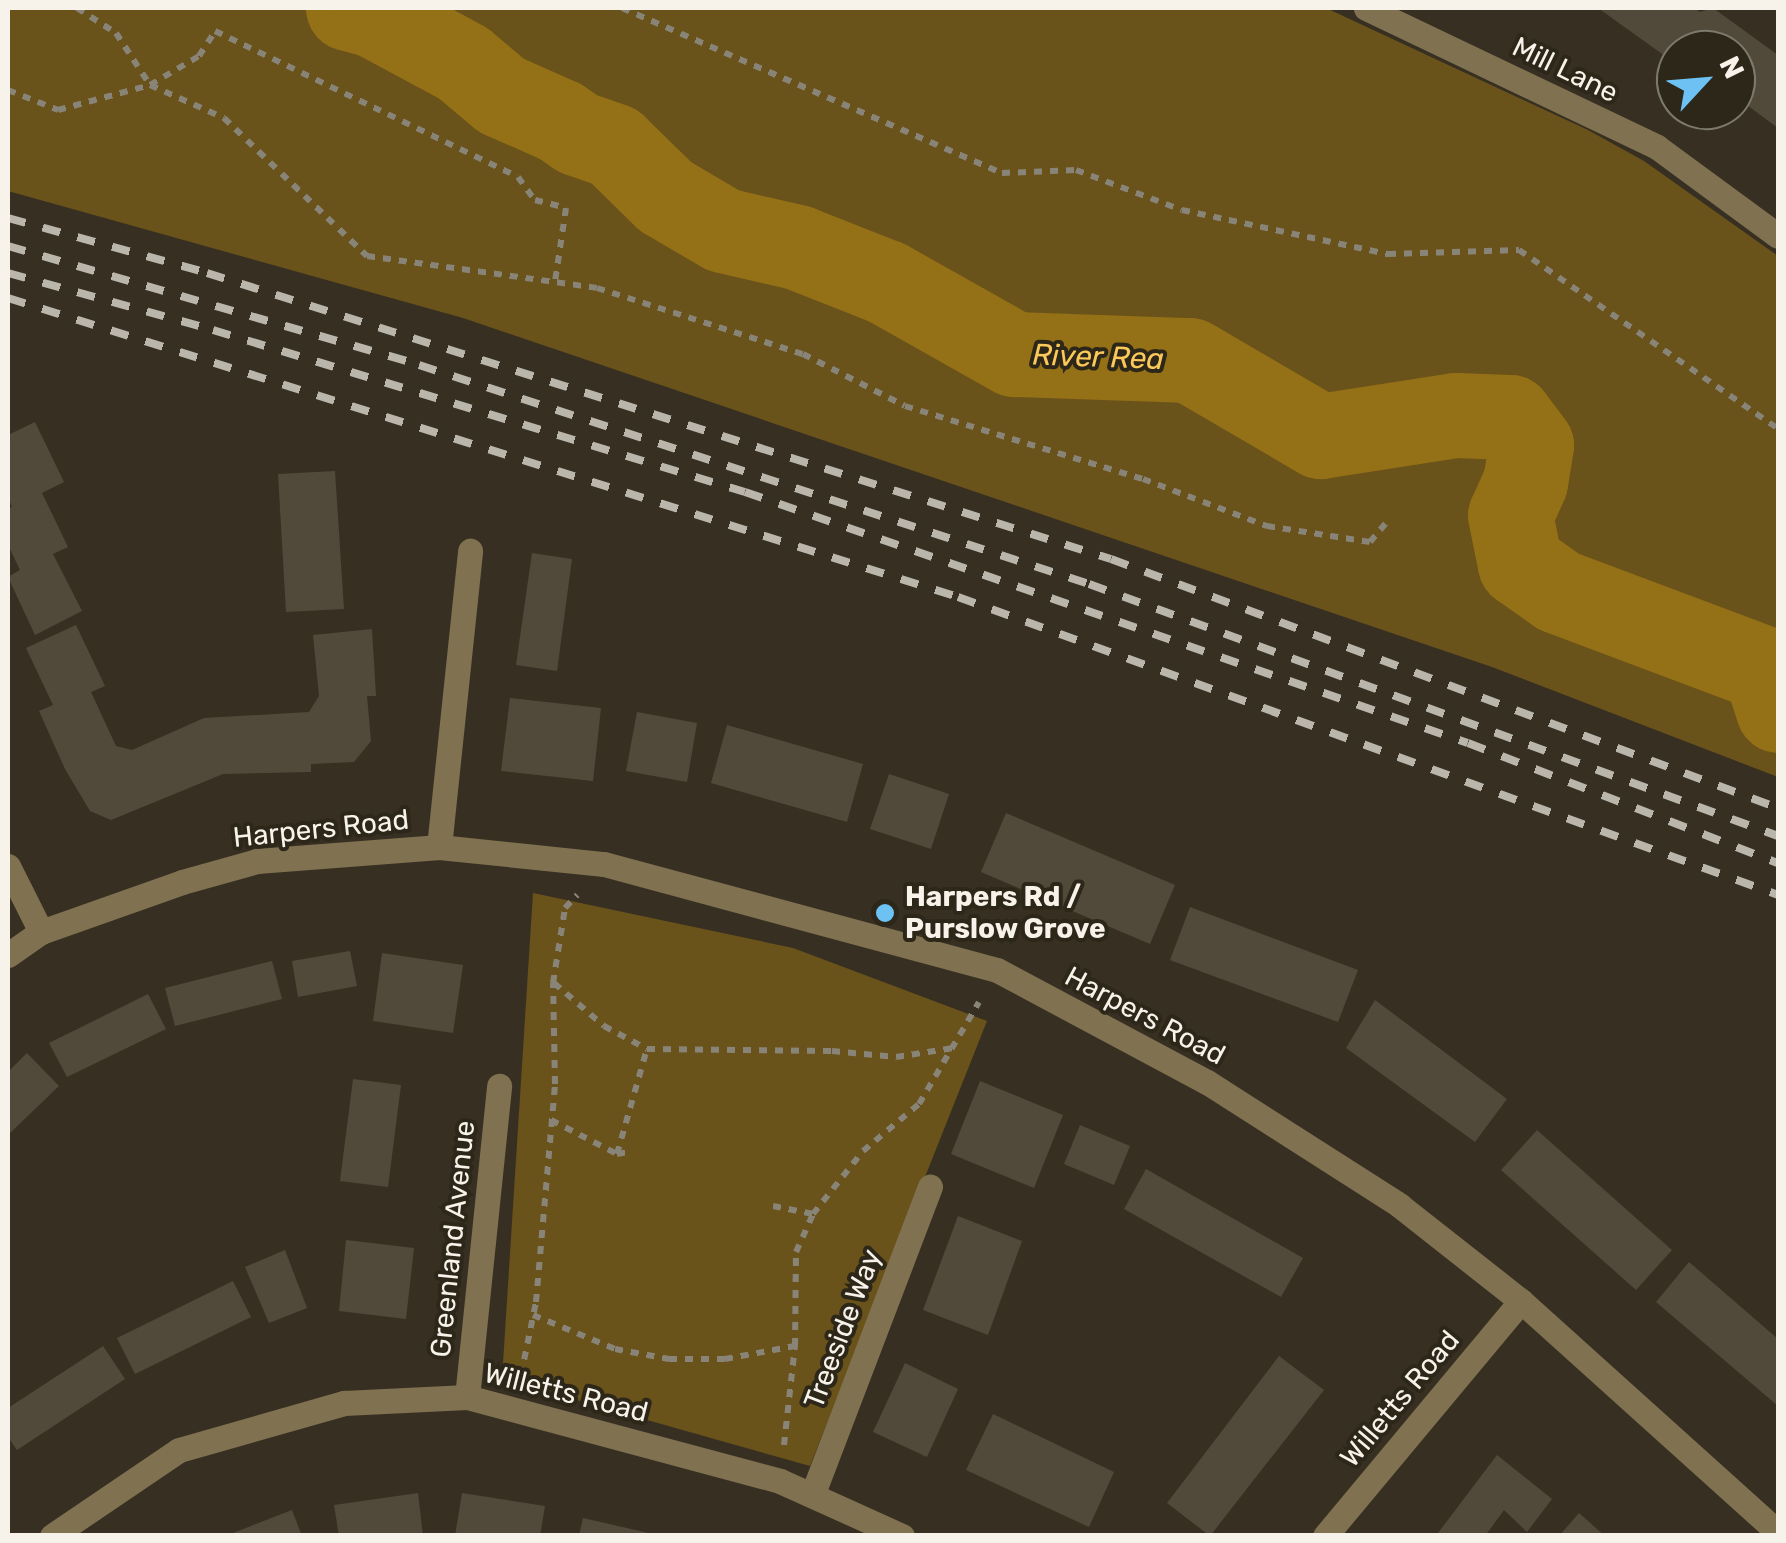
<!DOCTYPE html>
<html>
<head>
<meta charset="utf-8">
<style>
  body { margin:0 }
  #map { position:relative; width:1786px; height:1543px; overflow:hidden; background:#373022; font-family:Rubik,sans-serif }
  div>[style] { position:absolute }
  .green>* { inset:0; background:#6a521b }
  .river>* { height:85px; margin:-42.5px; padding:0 42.5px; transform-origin:42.5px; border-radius:42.5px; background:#947116 }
  .building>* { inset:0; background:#514a3b }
  .path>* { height:6px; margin-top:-3px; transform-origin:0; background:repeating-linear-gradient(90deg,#898478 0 8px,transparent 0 16px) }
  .street>* { height:25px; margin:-12.5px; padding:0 12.5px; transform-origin:12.5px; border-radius:12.5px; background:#807151 }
  .rail>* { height:8px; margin-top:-4px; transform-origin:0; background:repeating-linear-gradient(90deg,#bbb6ac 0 18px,transparent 0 36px) }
  .dots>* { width:28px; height:28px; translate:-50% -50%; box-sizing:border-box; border:5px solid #2d2719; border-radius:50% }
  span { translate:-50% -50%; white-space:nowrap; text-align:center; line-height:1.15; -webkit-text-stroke:8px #2d2719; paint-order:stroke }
  .street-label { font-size:28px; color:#f7f3ea }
  .poi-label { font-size:28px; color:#f7f3ea; font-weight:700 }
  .left { translate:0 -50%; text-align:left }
  .water-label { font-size:30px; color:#fac959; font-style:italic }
  .frame { position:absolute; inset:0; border:10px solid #f7f3ea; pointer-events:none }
  .north { position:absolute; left:1656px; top:30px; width:100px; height:100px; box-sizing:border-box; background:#2d2719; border:2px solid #7e796d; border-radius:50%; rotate:64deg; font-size:28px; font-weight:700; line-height:40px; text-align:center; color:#f7f3ea }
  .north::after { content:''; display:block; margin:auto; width:35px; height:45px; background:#6dc2f3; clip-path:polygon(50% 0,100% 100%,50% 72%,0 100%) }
</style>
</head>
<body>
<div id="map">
  <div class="green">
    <i style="clip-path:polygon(8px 8px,1326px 8px,1588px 130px,1644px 161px,1778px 256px,1778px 777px,1492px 667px,463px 318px,8px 191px)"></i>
    <i style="clip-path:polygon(533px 893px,793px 948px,987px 1021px,810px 1466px,502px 1379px)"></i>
  </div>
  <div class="river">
    <i style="left:348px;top:8px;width:27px;rotate:15deg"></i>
    <i style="left:374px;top:15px;width:101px;rotate:28.3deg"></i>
    <i style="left:463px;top:63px;width:50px;rotate:40.1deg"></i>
    <i style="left:501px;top:95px;width:64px;rotate:23.8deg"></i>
    <i style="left:560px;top:121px;width:21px;rotate:35deg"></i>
    <i style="left:577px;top:133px;width:39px;rotate:19deg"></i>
    <i style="left:614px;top:146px;width:71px;rotate:44.4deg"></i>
    <i style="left:665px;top:196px;width:67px;rotate:30.4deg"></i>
    <i style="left:723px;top:230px;width:76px;rotate:12.9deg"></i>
    <i style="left:797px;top:247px;width:96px;rotate:21.5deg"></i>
    <i style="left:886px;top:282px;width:147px;rotate:29.4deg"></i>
    <i style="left:1014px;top:354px;width:176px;rotate:2deg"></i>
    <i style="left:1190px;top:360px;width:151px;rotate:30.3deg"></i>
    <i style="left:1320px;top:436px;width:137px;rotate:-8.8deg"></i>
    <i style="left:1455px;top:415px;width:55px;rotate:2.1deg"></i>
    <i style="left:1510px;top:417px;width:35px;rotate:53deg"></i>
    <i style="left:1531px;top:445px;width:37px;rotate:99deg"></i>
    <i style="left:1525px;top:482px;width:36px;rotate:114deg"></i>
    <i style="left:1510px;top:515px;width:50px;rotate:78.5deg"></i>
    <i style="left:1520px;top:564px;width:47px;rotate:35.4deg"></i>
    <i style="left:1558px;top:591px;width:221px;rotate:20.6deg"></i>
    <i style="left:1765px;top:669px;width:43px;rotate:72.4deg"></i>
  </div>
  <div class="building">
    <i style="clip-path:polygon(1598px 8px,1694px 8px,1700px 12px,1713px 8px,1778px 55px,1778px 128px,1736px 97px,1736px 50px,1676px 50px,1676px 64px)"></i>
    <i style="clip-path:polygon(35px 422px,64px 482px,42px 493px,68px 547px,53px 554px,82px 611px,35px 635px,8px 577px,20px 570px,8px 545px,8px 509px,12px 507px,8px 497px,8px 435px)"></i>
    <i style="clip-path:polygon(335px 471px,344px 609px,286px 612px,278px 474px)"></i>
    <i style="clip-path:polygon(532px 553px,572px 559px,557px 671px,516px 665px)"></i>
    <i style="clip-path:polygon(76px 625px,105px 686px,91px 692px,116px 746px,132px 750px,204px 718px,309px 712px,319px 696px,313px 635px,372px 629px,376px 696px,367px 696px,371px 741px,354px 762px,311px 764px,311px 772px,223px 774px,111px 820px,90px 811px,65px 769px,39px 711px,53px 705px,26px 648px)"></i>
    <i style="clip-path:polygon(510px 698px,601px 708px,593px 781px,501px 771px)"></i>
    <i style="clip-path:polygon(637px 712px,697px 723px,687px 782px,626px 771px)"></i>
    <i style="clip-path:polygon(727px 725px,863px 764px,847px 822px,711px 783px)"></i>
    <i style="clip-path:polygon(889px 774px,949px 794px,931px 849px,870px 829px)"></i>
    <i style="clip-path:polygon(1006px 813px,1175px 885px,1150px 944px,981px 872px)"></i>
    <i style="clip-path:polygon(1190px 907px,1358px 970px,1338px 1022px,1170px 960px)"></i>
    <i style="clip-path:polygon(350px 951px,357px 986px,298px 997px,292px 961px)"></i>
    <i style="clip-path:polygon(382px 953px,463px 965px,453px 1033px,373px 1021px)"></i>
    <i style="clip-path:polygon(272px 961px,282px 999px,175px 1026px,165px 988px)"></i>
    <i style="clip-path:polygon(148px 994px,166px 1029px,67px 1077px,49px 1043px)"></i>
    <i style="clip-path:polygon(1375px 1000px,1507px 1099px,1475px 1142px,1346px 1048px)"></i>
    <i style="clip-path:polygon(27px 1053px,59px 1086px,8px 1135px,8px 1072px)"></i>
    <i style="clip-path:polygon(353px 1079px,401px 1085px,388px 1187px,340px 1181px)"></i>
    <i style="clip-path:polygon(980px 1081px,1063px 1115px,1034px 1188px,951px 1154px)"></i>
    <i style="clip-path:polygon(1080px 1125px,1130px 1146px,1114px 1185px,1064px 1164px)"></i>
    <i style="clip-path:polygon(1537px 1130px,1672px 1250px,1636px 1290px,1501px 1170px)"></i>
    <i style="clip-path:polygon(1146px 1169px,1303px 1258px,1281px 1297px,1124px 1209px)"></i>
    <i style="clip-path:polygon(958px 1216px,1022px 1241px,988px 1335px,923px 1310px)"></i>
    <i style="clip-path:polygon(346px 1240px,414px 1248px,406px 1319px,339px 1311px)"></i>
    <i style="clip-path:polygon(285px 1250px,307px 1308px,269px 1323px,245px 1267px)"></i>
    <i style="clip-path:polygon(1689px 1262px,1778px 1339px,1778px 1406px,1656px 1302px)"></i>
    <i style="clip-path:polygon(233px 1281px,251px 1317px,135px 1374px,117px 1338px)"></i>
    <i style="clip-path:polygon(103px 1346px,125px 1379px,17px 1450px,8px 1437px,8px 1408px)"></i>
    <i style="clip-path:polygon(1279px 1356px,1324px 1390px,1210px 1536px,1167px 1503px)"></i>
    <i style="clip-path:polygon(905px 1363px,958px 1389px,927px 1457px,873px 1432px)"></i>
    <i style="clip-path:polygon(993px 1414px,1114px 1472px,1089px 1527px,966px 1470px)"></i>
    <i style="clip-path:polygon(1497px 1455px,1552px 1499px,1527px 1532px,1504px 1510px,1485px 1536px,1441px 1536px,1438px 1533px)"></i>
    <i style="clip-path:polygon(418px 1493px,423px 1536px,339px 1536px,334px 1505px)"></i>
    <i style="clip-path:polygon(462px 1493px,545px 1506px,540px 1536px,455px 1536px)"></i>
    <i style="clip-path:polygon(292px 1510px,302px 1536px,228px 1536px,228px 1535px)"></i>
    <i style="clip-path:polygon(1579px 1513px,1605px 1536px,1559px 1536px)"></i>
    <i style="clip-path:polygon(583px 1518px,653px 1534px,653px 1536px,579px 1536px)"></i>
  </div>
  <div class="path">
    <i style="left:77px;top:8px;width:46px;rotate:32.7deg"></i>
    <i style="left:116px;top:33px;width:62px;rotate:56.8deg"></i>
    <i style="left:150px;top:85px;width:81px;rotate:24deg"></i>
    <i style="left:224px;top:118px;width:199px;rotate:44deg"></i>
    <i style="left:367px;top:256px;width:232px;rotate:7.9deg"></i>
    <i style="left:597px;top:288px;width:216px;rotate:17.8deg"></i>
    <i style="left:803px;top:354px;width:114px;rotate:27deg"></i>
    <i style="left:905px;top:406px;width:249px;rotate:17.1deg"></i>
    <i style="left:1143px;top:479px;width:133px;rotate:20.8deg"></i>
    <i style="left:1267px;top:526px;width:104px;rotate:8.8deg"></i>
    <i style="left:1370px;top:542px;width:31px;rotate:-50deg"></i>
    <i style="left:622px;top:8px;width:414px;rotate:23.5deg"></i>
    <i style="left:1002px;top:173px;width:74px;rotate:-2.3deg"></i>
    <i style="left:1076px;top:170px;width:113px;rotate:20.7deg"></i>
    <i style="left:1182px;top:210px;width:211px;rotate:12.1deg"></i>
    <i style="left:1388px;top:254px;width:131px;rotate:-1.7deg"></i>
    <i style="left:1519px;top:250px;width:315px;rotate:34.6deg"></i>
    <i style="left:8px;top:90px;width:54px;rotate:21.8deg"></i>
    <i style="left:58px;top:110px;width:95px;rotate:-15.2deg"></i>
    <i style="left:150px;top:85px;width:57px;rotate:-30.6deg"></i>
    <i style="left:199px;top:56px;width:30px;rotate:-57deg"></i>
    <i style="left:215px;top:31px;width:336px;rotate:25.7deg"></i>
    <i style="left:518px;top:177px;width:29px;rotate:54deg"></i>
    <i style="left:535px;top:200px;width:32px;rotate:14deg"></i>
    <i style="left:566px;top:208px;width:75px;rotate:98.5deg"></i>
    <i style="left:554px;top:983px;width:66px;rotate:40.7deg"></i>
    <i style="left:604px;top:1026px;width:49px;rotate:28.1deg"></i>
    <i style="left:647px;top:1049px;width:185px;rotate:0.6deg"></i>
    <i style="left:832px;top:1051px;width:64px;rotate:5.4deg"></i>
    <i style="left:896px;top:1057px;width:58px;rotate:-9deg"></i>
    <i style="left:551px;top:1120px;width:74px;rotate:27.3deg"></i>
    <i style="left:617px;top:1154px;width:109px;rotate:-74.1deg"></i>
    <i style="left:617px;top:1154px;width:11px;rotate:-10deg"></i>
    <i style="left:773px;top:1206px;width:41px;rotate:11.3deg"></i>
    <i style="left:533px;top:1315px;width:89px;rotate:22.5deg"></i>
    <i style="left:615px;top:1349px;width:55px;rotate:10.5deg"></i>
    <i style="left:669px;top:1359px;width:56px"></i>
    <i style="left:725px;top:1359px;width:71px;rotate:-10.5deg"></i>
    <i style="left:521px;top:1375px;width:75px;rotate:-78.4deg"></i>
    <i style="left:536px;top:1302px;width:219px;rotate:-85deg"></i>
    <i style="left:555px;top:1084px;width:101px;rotate:-91.1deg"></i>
    <i style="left:553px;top:983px;width:76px;rotate:-80.9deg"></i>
    <i style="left:565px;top:908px;width:18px;rotate:-47deg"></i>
    <i style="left:784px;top:1445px;width:100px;rotate:-83.7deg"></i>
    <i style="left:795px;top:1346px;width:94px;rotate:-89.4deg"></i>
    <i style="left:796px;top:1252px;width:42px;rotate:-65.9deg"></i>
    <i style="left:813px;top:1214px;width:80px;rotate:-51.6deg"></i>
    <i style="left:863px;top:1151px;width:73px;rotate:-40deg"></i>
    <i style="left:919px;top:1104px;width:118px;rotate:-59.5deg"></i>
  </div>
  <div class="street">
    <i style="left:1366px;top:8px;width:322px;rotate:25.5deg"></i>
    <i style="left:1657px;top:147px;width:150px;rotate:36.3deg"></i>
    <i style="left:439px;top:847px;width:298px;rotate:-84deg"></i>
    <i style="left:8px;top:866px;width:74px;rotate:63.4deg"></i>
    <i style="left:8px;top:955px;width:40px;rotate:-34.9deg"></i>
    <i style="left:41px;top:932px;width:150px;rotate:-19.5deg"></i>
    <i style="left:182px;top:882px;width:78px;rotate:-15.6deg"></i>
    <i style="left:257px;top:861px;width:183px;rotate:-4.4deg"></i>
    <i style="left:439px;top:847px;width:166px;rotate:5.9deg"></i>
    <i style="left:604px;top:864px;width:407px;rotate:15.1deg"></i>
    <i style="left:997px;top:970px;width:238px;rotate:28.1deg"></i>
    <i style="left:1207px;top:1082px;width:228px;rotate:32.6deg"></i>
    <i style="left:1399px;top:1205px;width:155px;rotate:38.2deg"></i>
    <i style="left:1521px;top:1301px;width:346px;rotate:42deg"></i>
    <i style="left:467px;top:1397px;width:313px;rotate:-84.1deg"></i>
    <i style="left:813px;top:1493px;width:328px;rotate:-69.1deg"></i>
    <i style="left:52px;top:1536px;width:153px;rotate:-34.1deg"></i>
    <i style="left:179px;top:1450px;width:172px;rotate:-15.9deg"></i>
    <i style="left:344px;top:1403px;width:123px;rotate:-2.8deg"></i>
    <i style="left:467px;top:1397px;width:324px;rotate:15deg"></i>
    <i style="left:780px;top:1481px;width:134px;rotate:24.3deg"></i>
    <i style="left:1325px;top:1536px;width:306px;rotate:-50.2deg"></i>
  </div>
  <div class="rail">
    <i style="left:8px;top:218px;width:206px;rotate:15.4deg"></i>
    <i style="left:207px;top:273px;width:948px;rotate:17.56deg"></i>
    <i style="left:1111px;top:559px;width:712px;rotate:20.47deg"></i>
    <i style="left:8px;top:246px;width:428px;rotate:16.1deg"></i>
    <i style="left:419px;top:365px;width:705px;rotate:18.1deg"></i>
    <i style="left:1089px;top:584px;width:734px;rotate:20.09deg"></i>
    <i style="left:8px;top:273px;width:213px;rotate:15.5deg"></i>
    <i style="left:213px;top:330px;width:556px;rotate:16.94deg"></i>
    <i style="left:745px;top:492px;width:765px;rotate:19.15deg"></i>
    <i style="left:1468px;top:743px;width:332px;rotate:21.2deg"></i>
    <i style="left:8px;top:298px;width:996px;rotate:17.47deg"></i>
    <i style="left:958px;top:597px;width:872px;rotate:19.97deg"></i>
  </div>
  <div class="dots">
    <i style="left:885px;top:913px;background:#6dc2f3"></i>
  </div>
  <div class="street-label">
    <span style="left:1565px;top:70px;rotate:26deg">Mill Lane</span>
    <span style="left:321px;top:829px;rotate:-6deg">Harpers Road</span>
    <span style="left:1145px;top:1016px;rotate:28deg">Harpers Road</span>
    <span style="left:453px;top:1239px;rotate:-84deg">Greenland Avenue</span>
    <span style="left:843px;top:1329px;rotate:-69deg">Treeside Way</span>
    <span style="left:566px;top:1393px;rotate:14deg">Willetts Road</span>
    <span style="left:1400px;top:1399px;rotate:-50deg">Willetts Road</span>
  </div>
  <div class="poi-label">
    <span class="left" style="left:905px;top:913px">Harpers Rd /<br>Purslow Grove</span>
  </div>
  <div class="water-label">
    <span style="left:1098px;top:357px;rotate:2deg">River Rea</span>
  </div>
  <div class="frame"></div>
  <div class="north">N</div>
</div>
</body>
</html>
